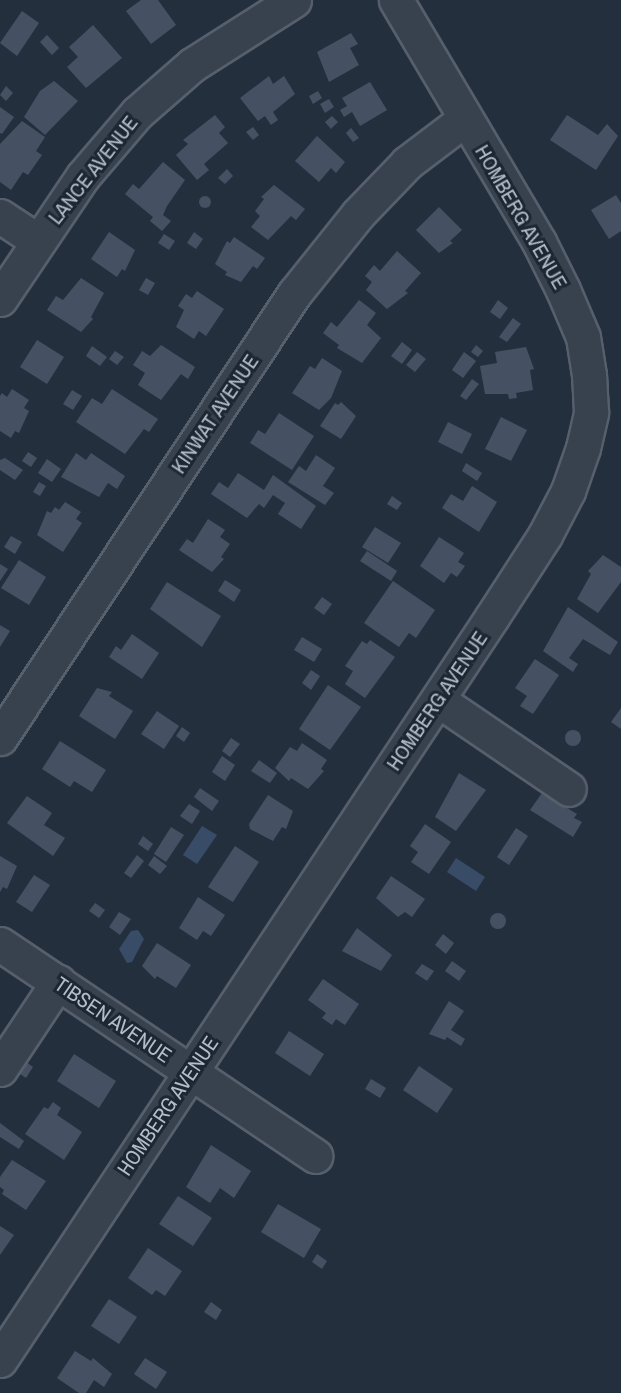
<!DOCTYPE html>
<html>
<head>
<meta charset="utf-8">
<style>
  body { margin:0 }
  #map { position:relative; width:621px; height:1393px; overflow:hidden; background:#242f3e; font-family:"Archivo Narrow",sans-serif }
  div>[style] { position:absolute }
  .water>* { inset:0; background:#394c67 }
  .building>* { inset:0; background:#455162 }
  .round { border-radius:50% }
  .roads { filter:drop-shadow(2px 0 #565f6c) drop-shadow(-2px 0 #565f6c) drop-shadow(0 2px #565f6c) drop-shadow(0 -2px #565f6c) }
  .minor>* { height:33px; margin:-16.5px; padding:0 16.5px; transform-origin:16.5px; border-radius:16.5px; background:#38414e }
  span { translate:-50% -50%; white-space:nowrap; text-align:center; line-height:1.15; -webkit-text-stroke:6px #1d2633; paint-order:stroke }
  .street-label { font-size:21px; color:#b4bcc9 }
</style>
</head>
<body>
<div id="map">
  <div class="water">
    <i style="clip-path:polygon(202px 826px,217px 835px,197px 864px,183px 855px)"></i>
    <i style="clip-path:polygon(456px 858px,485px 877px,476px 891px,447px 872px)"></i>
    <i style="clip-path:polygon(138px 930px,144px 939px,132px 962px,127px 963px,119px 949px,131px 931px)"></i>
  </div>
  <div class="building">
    <i style="clip-path:polygon(141px 0,158px 0,176px 25px,151px 44px,126px 11px)"></i>
    <i style="clip-path:polygon(22px 11px,39px 23px,17px 56px,0 43px)"></i>
    <i style="clip-path:polygon(93px 25px,122px 58px,86px 88px,67px 67px,78px 57px,69px 47px)"></i>
    <i style="clip-path:polygon(351px 33px,358px 44px,350px 48px,359px 65px,329px 82px,317px 52px)"></i>
    <i style="clip-path:polygon(47px 35px,59px 48px,52px 55px,40px 42px)"></i>
    <i style="clip-path:polygon(269px 76px,273px 84px,284px 76px,295px 94px,273px 112px,278px 120px,271px 125px,265px 116px,258px 121px,240px 98px)"></i>
    <i style="clip-path:polygon(54px 81px,78px 101px,45px 135px,24px 117px,40px 91px)"></i>
    <i style="clip-path:polygon(370px 82px,387px 110px,360px 126px,352px 112px,344px 117px,340px 110px,347px 106px,342px 98px)"></i>
    <i style="clip-path:polygon(6px 86px,13px 93px,6px 101px,0 95px)"></i>
    <i style="clip-path:polygon(318px 91px,322px 98px,313px 104px,309px 96px)"></i>
    <i style="clip-path:polygon(329px 99px,334px 107px,325px 113px,320px 104px)"></i>
    <i style="clip-path:polygon(0 107px,14px 117px,2px 134px,0 133px)"></i>
    <i style="clip-path:polygon(215px 115px,225px 127px,219px 133px,228px 143px,204px 164px,209px 170px,197px 180px,176px 155px,188px 144px,183px 140px)"></i>
    <i style="clip-path:polygon(567px 115px,598px 135px,607px 124px,618px 136px,596px 170px,550px 140px)"></i>
    <i style="clip-path:polygon(332px 116px,338px 122px,331px 129px,325px 122px)"></i>
    <i style="clip-path:polygon(22px 121px,45px 137px,36px 151px,42px 155px,28px 175px,23px 172px,11px 190px,0 182px,0 144px)"></i>
    <i style="clip-path:polygon(253px 127px,259px 135px,253px 140px,246px 132px)"></i>
    <i style="clip-path:polygon(351px 128px,359px 138px,353px 142px,346px 133px)"></i>
    <i style="clip-path:polygon(317px 136px,345px 162px,336px 173px,331px 168px,319px 182px,295px 161px)"></i>
    <i style="clip-path:polygon(163px 162px,185px 180px,167px 206px,163px 215px,171px 221px,162px 231px,150px 221px,153px 217px,125px 194px,133px 184px,139px 189px)"></i>
    <i style="clip-path:polygon(227px 169px,233px 176px,225px 184px,218px 178px)"></i>
    <i style="clip-path:polygon(274px 185px,305px 209px,296px 220px,291px 216px,268px 240px,251px 227px,260px 216px,255px 211px,264px 199px,261px 197px)"></i>
    <i style="clip-path:polygon(616px 195px,621px 203px,621px 231px,609px 239px,591px 210px)"></i>
    <i class="round" style="left:199px;top:196px;width:12px;height:12px"></i>
    <i style="clip-path:polygon(439px 207px,462px 230px,450px 241px,453px 243px,439px 253px,416px 230px)"></i>
    <i style="clip-path:polygon(109px 232px,135px 250px,125px 271px,122px 269px,117px 277px,91px 259px)"></i>
    <i style="clip-path:polygon(194px 232px,203px 239px,196px 249px,187px 243px)"></i>
    <i style="clip-path:polygon(164px 234px,175px 241px,169px 250px,158px 243px)"></i>
    <i style="clip-path:polygon(234px 237px,265px 258px,257px 269px,253px 266px,241px 282px,225px 275px,227px 272px,215px 264px,227px 241px,230px 243px)"></i>
    <i style="clip-path:polygon(397px 251px,421px 273px,405px 291px,408px 293px,387px 309px,366px 290px,372px 282px,365px 276px,374px 265px,380px 271px)"></i>
    <i style="clip-path:polygon(81px 278px,104px 293px,91px 317px,93px 319px,81px 332px,47px 310px,56px 296px,63px 300px)"></i>
    <i style="clip-path:polygon(146px 278px,155px 283px,148px 295px,139px 290px)"></i>
    <i style="clip-path:polygon(197px 291px,224px 309px,206px 336px,199px 331px,194px 339px,176px 327px,184px 310px,178px 306px,186px 294px,192px 298px)"></i>
    <i style="clip-path:polygon(359px 300px,376px 313px,367px 325px,381px 338px,362px 363px,337px 348px,339px 345px,323px 333px,331px 322px,337px 327px)"></i>
    <i style="clip-path:polygon(498px 300px,508px 308px,500px 319px,490px 312px)"></i>
    <i style="clip-path:polygon(513px 318px,521px 324px,507px 342px,499px 337px)"></i>
    <i style="clip-path:polygon(37px 340px,64px 357px,47px 384px,20px 367px)"></i>
    <i style="clip-path:polygon(402px 342px,412px 350px,402px 364px,391px 356px)"></i>
    <i style="clip-path:polygon(161px 345px,195px 367px,188px 379px,181px 374px,161px 400px,138px 385px,145px 373px,133px 365px,142px 351px,150px 356px)"></i>
    <i style="clip-path:polygon(476px 345px,483px 351px,478px 357px,471px 352px)"></i>
    <i style="clip-path:polygon(92px 346px,107px 357px,100px 366px,86px 356px)"></i>
    <i style="clip-path:polygon(526px 347px,534px 369px,530px 370px,533px 390px,516px 393px,517px 398px,509px 399px,508px 394px,485px 394px,480px 366px,497px 363px,495px 352px)"></i>
    <i style="clip-path:polygon(115px 351px,124px 357px,117px 365px,109px 359px)"></i>
    <i style="clip-path:polygon(417px 352px,426px 359px,415px 372px,406px 365px)"></i>
    <i style="clip-path:polygon(464px 352px,476px 361px,463px 378px,452px 370px)"></i>
    <i style="clip-path:polygon(322px 358px,342px 371px,331px 398px,319px 410px,292px 393px,310px 366px,315px 369px)"></i>
    <i style="clip-path:polygon(472px 379px,479px 384px,466px 400px,460px 396px)"></i>
    <i style="clip-path:polygon(12px 389px,29px 400px,24px 408px,29px 411px,19px 433px,15px 431px,11px 438px,0 431px,0 396px,2px 393px,7px 397px)"></i>
    <i style="clip-path:polygon(112px 389px,158px 419px,149px 432px,144px 429px,125px 454px,76px 422px,92px 398px,102px 404px)"></i>
    <i style="clip-path:polygon(72px 390px,82px 396px,73px 410px,63px 404px)"></i>
    <i style="clip-path:polygon(341px 402px,356px 416px,341px 439px,320px 426px,335px 403px,338px 405px)"></i>
    <i style="clip-path:polygon(279px 413px,314px 436px,292px 470px,250px 443px,258px 430px,265px 434px)"></i>
    <i style="clip-path:polygon(501px 417px,527px 430px,511px 461px,485px 449px)"></i>
    <i style="clip-path:polygon(448px 422px,472px 434px,462px 454px,438px 442px)"></i>
    <i style="clip-path:polygon(28px 452px,37px 458px,31px 467px,22px 461px)"></i>
    <i style="clip-path:polygon(76px 453px,86px 460px,91px 453px,125px 476px,117px 489px,108px 483px,99px 497px,61px 477px)"></i>
    <i style="clip-path:polygon(316px 455px,335px 468px,323px 486px,334px 493px,325px 505px,288px 482px,299px 466px,306px 471px)"></i>
    <i style="clip-path:polygon(5px 458px,23px 470px,15px 480px,0 470px,0 460px)"></i>
    <i style="clip-path:polygon(47px 459px,61px 469px,52px 482px,38px 473px)"></i>
    <i style="clip-path:polygon(466px 463px,482px 473px,477px 481px,462px 471px)"></i>
    <i style="clip-path:polygon(238px 473px,264px 490px,273px 475px,316px 506px,301px 529px,278px 514px,285px 503px,273px 495px,264px 508px,259px 504px,247px 518px,211px 494px,219px 482px,228px 488px)"></i>
    <i style="clip-path:polygon(39px 482px,46px 486px,40px 496px,33px 492px)"></i>
    <i style="clip-path:polygon(472px 486px,497px 502px,479px 532px,442px 508px,451px 494px,463px 501px)"></i>
    <i style="clip-path:polygon(392px 496px,402px 503px,397px 510px,387px 504px)"></i>
    <i style="clip-path:polygon(65px 502px,81px 512px,76px 519px,82px 523px,63px 552px,37px 535px,47px 511px,51px 513px,55px 507px,59px 510px)"></i>
    <i style="clip-path:polygon(208px 519px,225px 530px,220px 537px,230px 544px,221px 557px,224px 559px,212px 572px,179px 550px,187px 539px,193px 543px)"></i>
    <i style="clip-path:polygon(375px 527px,401px 543px,388px 563px,362px 547px)"></i>
    <i style="clip-path:polygon(11px 536px,22px 542px,15px 554px,4px 547px)"></i>
    <i style="clip-path:polygon(439px 537px,464px 553px,458px 562px,465px 566px,457px 577px,451px 573px,444px 583px,420px 566px)"></i>
    <i style="clip-path:polygon(367px 551px,397px 571px,391px 581px,360px 561px)"></i>
    <i style="clip-path:polygon(603px 555px,621px 567px,621px 582px,598px 613px,577px 599px,591px 574px,588px 571px)"></i>
    <i style="clip-path:polygon(19px 560px,46px 577px,29px 605px,1px 588px)"></i>
    <i style="clip-path:polygon(0 564px,8px 569px,0 581px)"></i>
    <i style="clip-path:polygon(225px 580px,241px 590px,234px 602px,218px 591px)"></i>
    <i style="clip-path:polygon(393px 581px,435px 610px,416px 638px,409px 633px,399px 647px,364px 623px)"></i>
    <i style="clip-path:polygon(167px 582px,221px 616px,202px 647px,150px 609px)"></i>
    <i style="clip-path:polygon(322px 597px,332px 604px,324px 615px,314px 608px)"></i>
    <i style="clip-path:polygon(568px 607px,618px 642px,610px 655px,583px 639px,569px 658px,578px 664px,573px 672px,543px 651px)"></i>
    <i style="clip-path:polygon(0 625px,10px 631px,0 647px)"></i>
    <i style="clip-path:polygon(132px 634px,159px 653px,142px 679px,109px 657px,116px 646px,121px 650px)"></i>
    <i style="clip-path:polygon(302px 637px,322px 649px,314px 662px,294px 650px)"></i>
    <i style="clip-path:polygon(370px 640px,395px 657px,365px 698px,345px 684px,353px 671px,345px 666px,362px 641px,367px 644px)"></i>
    <i style="clip-path:polygon(535px 659px,559px 675px,533px 714px,520px 706px,527px 696px,515px 688px)"></i>
    <i style="clip-path:polygon(311px 670px,320px 676px,311px 690px,302px 683px)"></i>
    <i style="clip-path:polygon(328px 685px,361px 707px,330px 750px,299px 729px)"></i>
    <i style="clip-path:polygon(97px 688px,112px 692px,109px 696px,133px 711px,115px 739px,79px 716px)"></i>
    <i style="clip-path:polygon(621px 708px,621px 729px,611px 722px)"></i>
    <i style="clip-path:polygon(157px 711px,179px 726px,164px 749px,141px 734px)"></i>
    <i style="clip-path:polygon(182px 727px,190px 733px,184px 742px,176px 736px)"></i>
    <i class="round" style="left:565px;top:730px;width:16px;height:16px"></i>
    <i style="clip-path:polygon(231px 738px,240px 744px,230px 757px,222px 751px)"></i>
    <i style="clip-path:polygon(60px 741px,106px 770px,92px 792px,74px 781px,70px 787px,42px 769px)"></i>
    <i style="clip-path:polygon(302px 743px,327px 760px,321px 769px,324px 771px,308px 789px,291px 778px,289px 781px,275px 768px,290px 747px,297px 751px)"></i>
    <i style="clip-path:polygon(222px 756px,235px 765px,225px 781px,212px 772px)"></i>
    <i style="clip-path:polygon(259px 760px,277px 773px,270px 783px,251px 771px)"></i>
    <i style="clip-path:polygon(459px 773px,486px 790px,456px 831px,435px 817px)"></i>
    <i style="clip-path:polygon(200px 788px,219px 801px,212px 811px,194px 797px)"></i>
    <i style="clip-path:polygon(542px 793px,577px 814px,574px 818px,582px 822px,573px 837px,530px 810px)"></i>
    <i style="clip-path:polygon(268px 795px,293px 811px,286px 829px,282px 827px,273px 841px,250px 829px,249px 824px)"></i>
    <i style="clip-path:polygon(27px 796px,52px 813px,44px 825px,65px 838px,53px 856px,7px 823px)"></i>
    <i style="clip-path:polygon(189px 804px,200px 811px,192px 824px,180px 816px)"></i>
    <i style="clip-path:polygon(425px 824px,451px 842px,429px 874px,411px 862px,418px 852px,410px 846px)"></i>
    <i style="clip-path:polygon(171px 827px,184px 835px,166px 862px,154px 854px)"></i>
    <i style="clip-path:polygon(516px 828px,528px 836px,509px 865px,497px 857px)"></i>
    <i style="clip-path:polygon(143px 836px,153px 844px,148px 851px,138px 844px)"></i>
    <i style="clip-path:polygon(235px 846px,259px 862px,233px 902px,208px 887px)"></i>
    <i style="clip-path:polygon(137px 855px,144px 861px,131px 878px,124px 873px)"></i>
    <i style="clip-path:polygon(0 856px,17px 866px,7px 889px,3px 887px,0 892px)"></i>
    <i style="clip-path:polygon(154px 856px,167px 866px,160px 874px,148px 865px)"></i>
    <i style="clip-path:polygon(34px 875px,50px 885px,32px 912px,16px 902px)"></i>
    <i style="clip-path:polygon(391px 876px,425px 899px,412px 917px,405px 912px,398px 917px,376px 898px)"></i>
    <i style="clip-path:polygon(198px 897px,225px 915px,211px 936px,203px 931px,197px 940px,179px 928px)"></i>
    <i style="clip-path:polygon(95px 903px,105px 910px,99px 918px,89px 911px)"></i>
    <i style="clip-path:polygon(119px 912px,131px 919px,120px 935px,109px 927px)"></i>
    <i class="round" style="left:490px;top:913px;width:16px;height:16px"></i>
    <i style="clip-path:polygon(357px 928px,392px 955px,381px 971px,342px 951px)"></i>
    <i style="clip-path:polygon(443px 934px,454px 943px,446px 954px,435px 945px)"></i>
    <i style="clip-path:polygon(157px 943px,191px 965px,176px 988px,157px 976px,155px 979px,142px 966px)"></i>
    <i style="clip-path:polygon(452px 961px,466px 971px,459px 981px,445px 971px)"></i>
    <i style="clip-path:polygon(422px 964px,434px 971px,427px 981px,415px 973px)"></i>
    <i style="clip-path:polygon(323px 979px,359px 1004px,345px 1025px,336px 1019px,332px 1025px,322px 1018px,326px 1013px,308px 1000px)"></i>
    <i style="clip-path:polygon(449px 1001px,464px 1011px,451px 1030px,465px 1039px,461px 1046px,447px 1037px,445px 1040px,429px 1034px)"></i>
    <i style="clip-path:polygon(289px 1031px,324px 1054px,310px 1076px,275px 1053px)"></i>
    <i style="clip-path:polygon(74px 1054px,116px 1081px,99px 1108px,57px 1081px)"></i>
    <i style="clip-path:polygon(22px 1059px,33px 1067px,26px 1078px,14px 1070px)"></i>
    <i style="clip-path:polygon(419px 1066px,453px 1089px,437px 1113px,403px 1090px)"></i>
    <i style="clip-path:polygon(371px 1079px,386px 1088px,380px 1098px,365px 1089px)"></i>
    <i style="clip-path:polygon(53px 1102px,61px 1108px,57px 1115px,82px 1132px,64px 1160px,25px 1134px,44px 1107px,48px 1109px)"></i>
    <i style="clip-path:polygon(0 1123px,24px 1141px,19px 1149px,0 1137px)"></i>
    <i style="clip-path:polygon(211px 1145px,251px 1171px,234px 1198px,220px 1188px,210px 1203px,186px 1187px)"></i>
    <i style="clip-path:polygon(12px 1160px,46px 1181px,26px 1210px,2px 1194px,4px 1190px,0 1187px,0 1177px)"></i>
    <i style="clip-path:polygon(178px 1196px,212px 1218px,193px 1246px,159px 1224px)"></i>
    <i style="clip-path:polygon(278px 1204px,321px 1229px,304px 1258px,261px 1232px)"></i>
    <i style="clip-path:polygon(0 1226px,14px 1235px,0 1255px)"></i>
    <i style="clip-path:polygon(148px 1248px,182px 1271px,165px 1296px,156px 1290px,152px 1295px,128px 1278px)"></i>
    <i style="clip-path:polygon(317px 1254px,327px 1261px,322px 1269px,312px 1262px)"></i>
    <i style="clip-path:polygon(109px 1299px,137px 1317px,119px 1344px,91px 1326px)"></i>
    <i style="clip-path:polygon(211px 1302px,222px 1310px,216px 1320px,204px 1312px)"></i>
    <i style="clip-path:polygon(75px 1351px,91px 1361px,93px 1358px,112px 1374px,104px 1387px,94px 1380px,86px 1393px,79px 1393px,57px 1378px)"></i>
    <i style="clip-path:polygon(145px 1358px,167px 1372px,156px 1389px,134px 1374px)"></i>
  </div>
  <div class="roads">
    <div class="minor">
      <i style="left:0;top:216px;width:45px;rotate:33.3deg"></i>
      <i style="left:0;top:299px;width:148px;rotate:-56deg"></i>
      <i style="left:83px;top:176px;width:83px;rotate:-49.4deg"></i>
      <i style="left:137px;top:113px;width:73px;rotate:-41.1deg"></i>
      <i style="left:192px;top:65px;width:121px;rotate:-32.5deg"></i>
      <i style="left:438px;top:700px;width:158px;rotate:34.2deg"></i>
      <i style="left:0;top:738px;width:533px;rotate:-56.49deg"></i>
      <i style="left:294px;top:294px;width:102px;rotate:-51.3deg"></i>
      <i style="left:358px;top:214px;width:71px;rotate:-46.1deg"></i>
      <i style="left:407px;top:163px;width:73px;rotate:-37.2deg"></i>
      <i style="left:0;top:944px;width:380px;rotate:33.9deg"></i>
      <i style="left:0;top:1069px;width:105px;rotate:-56.3deg"></i>
      <i style="left:0;top:1360px;width:891px;rotate:-56.49deg"></i>
      <i style="left:492px;top:617px;width:98px;rotate:-57.1deg"></i>
      <i style="left:545px;top:535px;width:50px;rotate:-62.4deg"></i>
      <i style="left:568px;top:491px;width:46px;rotate:-70.8deg"></i>
      <i style="left:583px;top:448px;width:37px;rotate:-77deg"></i>
      <i style="left:591px;top:412px;width:37px;rotate:-93deg"></i>
      <i style="left:589px;top:375px;width:38px;rotate:-99deg"></i>
      <i style="left:583px;top:337px;width:51px;rotate:-113.1deg"></i>
      <i style="left:563px;top:290px;width:54px;rotate:-116.6deg"></i>
      <i style="left:539px;top:242px;width:281px;rotate:-120.6deg"></i>
    </div>
  </div>
  <div class="street-label">
    <span style="left:93px;top:170px;rotate:-52deg">LANCE AVENUE</span>
    <span style="left:521px;top:217px;rotate:60deg">HOMBERG AVENUE</span>
    <span style="left:215px;top:414px;rotate:-56deg">KINWAT AVENUE</span>
    <span style="left:437px;top:701px;rotate:-56deg">HOMBERG AVENUE</span>
    <span style="left:113px;top:1020px;rotate:34deg">TIBSEN AVENUE</span>
    <span style="left:168px;top:1106px;rotate:-56deg">HOMBERG AVENUE</span>
  </div>
</div>
</body>
</html>
